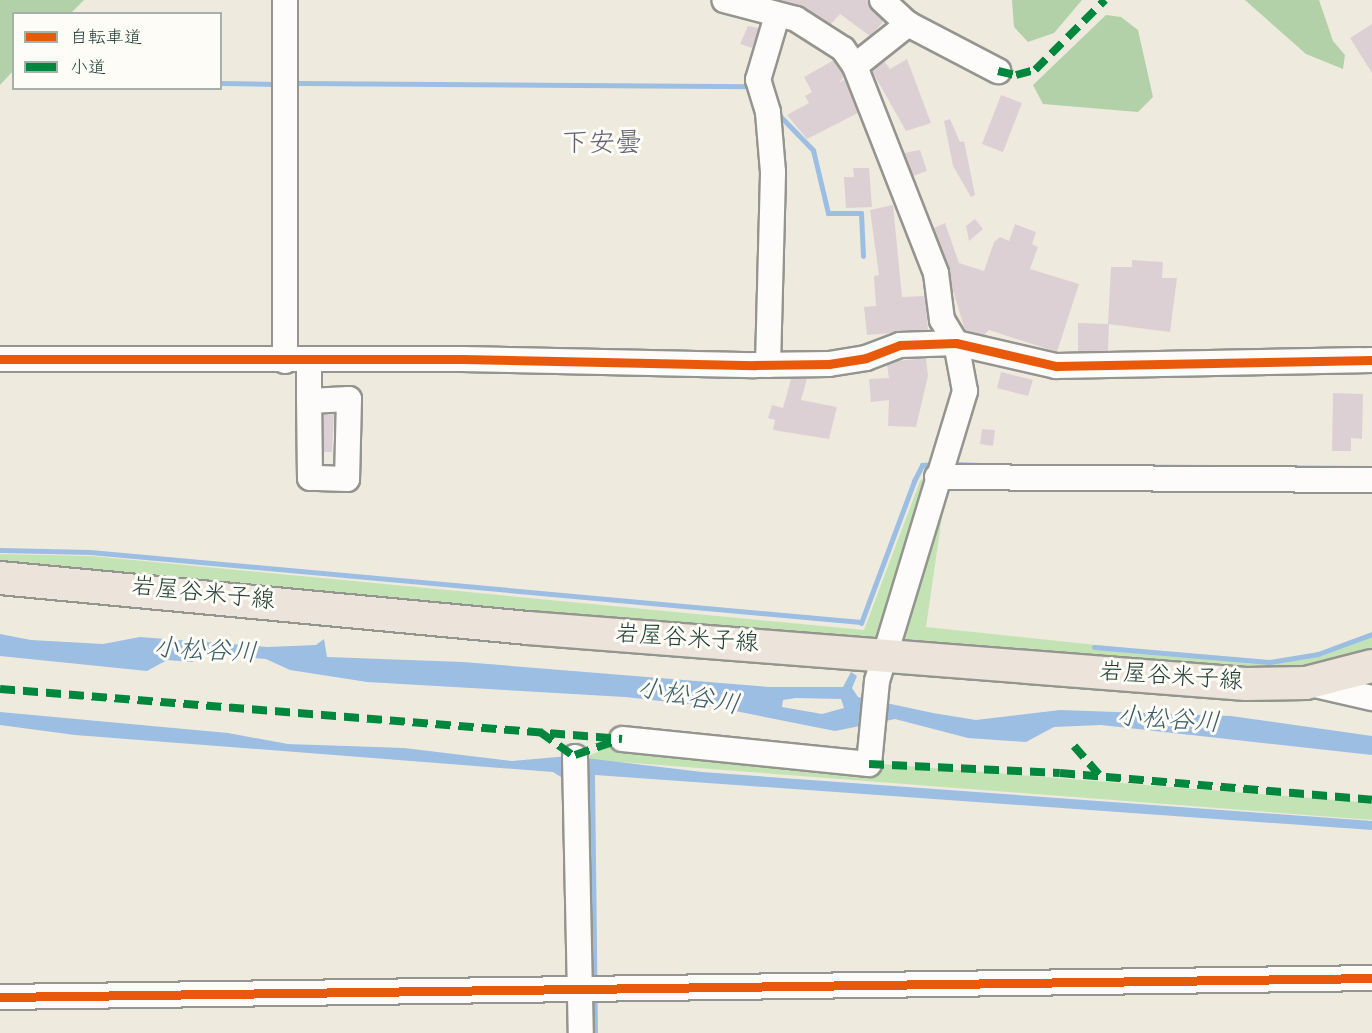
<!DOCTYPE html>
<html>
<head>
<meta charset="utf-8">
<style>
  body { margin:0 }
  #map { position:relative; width:1372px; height:1033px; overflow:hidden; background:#efeade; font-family:"Indie Flower","Klee One",sans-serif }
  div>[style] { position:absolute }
  .green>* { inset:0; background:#c4e3b4 }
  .forest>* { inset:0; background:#b2d1a8 }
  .water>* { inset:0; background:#9cbee3 }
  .stream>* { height:5px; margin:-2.5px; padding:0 2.5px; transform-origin:2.5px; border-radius:2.5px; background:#9cbee3 }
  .building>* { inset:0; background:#ddd0d5 }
  .roads { filter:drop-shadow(2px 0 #93958e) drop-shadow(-2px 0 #93958e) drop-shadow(0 2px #93958e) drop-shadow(0 -2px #93958e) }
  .minor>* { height:24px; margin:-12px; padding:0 12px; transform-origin:12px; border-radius:12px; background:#fdfcfa }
  .major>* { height:32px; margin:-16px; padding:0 16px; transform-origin:16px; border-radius:16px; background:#ece4da }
  .quiet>* { height:8px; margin-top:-4px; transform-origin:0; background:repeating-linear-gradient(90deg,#00873e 0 15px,transparent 0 23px) }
  .cycleway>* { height:9px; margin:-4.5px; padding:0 4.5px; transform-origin:4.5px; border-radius:4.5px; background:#e8590c }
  span { translate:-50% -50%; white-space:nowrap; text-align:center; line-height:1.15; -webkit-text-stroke:6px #fdfcf7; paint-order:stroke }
  .street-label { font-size:24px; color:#1f3d34 }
  .water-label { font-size:26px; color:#3a5e69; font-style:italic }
  .quarter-label { font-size:27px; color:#636270 }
  .legend { position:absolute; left:12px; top:12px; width:210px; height:78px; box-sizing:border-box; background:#fdfcf7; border:2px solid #a4b0a9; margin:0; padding:8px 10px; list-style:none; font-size:18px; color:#1f3d34 }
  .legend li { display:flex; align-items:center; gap:12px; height:30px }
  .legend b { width:30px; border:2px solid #a4b0a9 }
</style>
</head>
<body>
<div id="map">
  <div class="green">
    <i style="clip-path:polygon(930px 472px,879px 641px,0 570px,0 554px,91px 556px,864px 630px,920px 481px)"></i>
    <i style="clip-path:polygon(947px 482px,926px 627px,1268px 663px,1319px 657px,1372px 636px,1372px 653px,1303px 674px,904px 643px)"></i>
    <i style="clip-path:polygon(619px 743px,1372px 803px,1372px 820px,581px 759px)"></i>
  </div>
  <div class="forest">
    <i style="clip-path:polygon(0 0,84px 0,71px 13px,14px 14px,13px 71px,0 85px)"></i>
    <i style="clip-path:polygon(1012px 0,1082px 0,1054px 33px,1028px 42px,1014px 27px)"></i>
    <i style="clip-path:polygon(1245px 0,1319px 0,1333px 41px,1345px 55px,1343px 69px,1306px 54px)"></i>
    <i style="clip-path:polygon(1106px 15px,1121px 17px,1138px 30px,1153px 97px,1138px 112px,1043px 104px,1033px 85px)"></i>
  </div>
  <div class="water">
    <i style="clip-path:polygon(evenodd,0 634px,31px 640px,103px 644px,140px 637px,268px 647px,316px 645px,324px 639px,327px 657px,463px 662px,769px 687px,843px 687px,851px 672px,857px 676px,852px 688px,858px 697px,933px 713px,976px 720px,1060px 710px,1231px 716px,1372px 736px,1372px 755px,1101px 725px,1054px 727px,1026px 742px,968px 738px,895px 719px,835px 731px,715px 707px,625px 697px,367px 682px,290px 670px,266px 659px,210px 654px,192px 662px,167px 660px,147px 671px,0 656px,0 634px,796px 698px,841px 699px,844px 708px,822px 714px,782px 707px,783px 700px,796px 698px)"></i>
    <i style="clip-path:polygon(0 712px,228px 733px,288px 744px,404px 748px,512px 761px,569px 756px,702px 772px,1372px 821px,1372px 830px,595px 775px,598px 1033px,591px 1033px,572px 784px,553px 772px,75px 735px,0 725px)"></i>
  </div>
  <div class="stream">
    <i style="left:220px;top:83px;width:57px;rotate:1deg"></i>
    <i style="left:299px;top:83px;width:454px;rotate:0.4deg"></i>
    <i style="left:777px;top:113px;width:52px;rotate:45.8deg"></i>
    <i style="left:813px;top:150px;width:65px;rotate:76.6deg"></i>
    <i style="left:828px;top:213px;width:33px"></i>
    <i style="left:861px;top:213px;width:43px;rotate:87.3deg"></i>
    <i style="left:951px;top:464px;width:38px;rotate:2deg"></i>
    <i style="left:1011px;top:466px;width:361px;rotate:0.3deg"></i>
    <i style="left:0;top:550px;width:90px;rotate:1.3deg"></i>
    <i style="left:90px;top:552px;width:774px;rotate:5.19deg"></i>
    <i style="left:861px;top:623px;width:152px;rotate:-69.5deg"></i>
    <i style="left:914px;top:481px;width:18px;rotate:-63deg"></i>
    <i style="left:922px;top:465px;width:13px;rotate:-4deg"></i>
    <i style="left:1094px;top:647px;width:176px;rotate:4.9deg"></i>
    <i style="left:1269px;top:662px;width:50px;rotate:-9.3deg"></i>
    <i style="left:1318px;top:654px;width:58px;rotate:-20.3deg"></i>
  </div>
  <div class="building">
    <i style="clip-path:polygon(780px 0,868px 0,884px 21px,870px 36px,840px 14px,831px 24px)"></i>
    <i style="clip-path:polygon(1372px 24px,1372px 73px,1350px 38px)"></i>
    <i style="clip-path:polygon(748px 26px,759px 28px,752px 48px,740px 44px)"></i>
    <i style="clip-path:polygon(907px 59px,931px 123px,906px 131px,872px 71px,884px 61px,890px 69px)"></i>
    <i style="clip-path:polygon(834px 60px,844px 76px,839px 83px,845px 79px,858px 113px,807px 139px,787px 115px,809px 103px,805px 96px,812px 92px,804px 77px)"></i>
    <i style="clip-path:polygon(1001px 95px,1022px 103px,1003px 152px,982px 144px)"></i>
    <i style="clip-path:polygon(950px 119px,960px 142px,964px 141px,975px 195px,971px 197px,953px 166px,944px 121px)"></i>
    <i style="clip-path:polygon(920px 150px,927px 171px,913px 176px,904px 153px)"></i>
    <i style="clip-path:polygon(853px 168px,869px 168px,872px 207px,846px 208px,844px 177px,854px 177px)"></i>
    <i style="clip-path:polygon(893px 205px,902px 297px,925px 296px,928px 330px,867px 335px,864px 307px,876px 306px,874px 276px,879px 275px,870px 210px)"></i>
    <i style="clip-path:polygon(975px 219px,983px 229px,969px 241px,966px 226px)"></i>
    <i style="clip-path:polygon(945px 223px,959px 263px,984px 271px,994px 242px,1000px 237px,1009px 241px,1015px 224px,1036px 232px,1032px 244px,1038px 247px,1030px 269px,1079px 284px,1057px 352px,989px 330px,984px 335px,965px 330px,934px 228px)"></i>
    <i style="clip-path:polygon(1132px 260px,1163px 262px,1162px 278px,1177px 278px,1170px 332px,1108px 324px,1111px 267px,1132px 267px)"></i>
    <i style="clip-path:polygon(1078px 323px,1109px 324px,1108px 351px,1078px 351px)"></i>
    <i style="clip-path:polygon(926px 358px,928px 376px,916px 427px,888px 426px,889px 400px,871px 402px,869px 379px,889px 378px,887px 365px,897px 361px)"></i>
    <i style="clip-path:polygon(1001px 372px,1033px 380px,1028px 396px,997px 388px)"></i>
    <i style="clip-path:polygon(791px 379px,807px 379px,801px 400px,837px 407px,829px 439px,773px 430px,775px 420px,768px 418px,772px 405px,783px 408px)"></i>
    <i style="clip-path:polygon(1333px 393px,1363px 394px,1362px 439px,1351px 438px,1351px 451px,1332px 451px)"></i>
    <i style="clip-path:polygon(334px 414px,332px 452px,324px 452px,323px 415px)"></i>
    <i style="clip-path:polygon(982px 429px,995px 430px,993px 446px,980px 444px)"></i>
  </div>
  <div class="roads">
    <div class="minor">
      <i style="left:882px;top:0;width:35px;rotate:43deg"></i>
      <i style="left:908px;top:24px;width:102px;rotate:27.6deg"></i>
      <i style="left:855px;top:66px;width:68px;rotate:-38.4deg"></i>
      <i style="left:0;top:359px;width:462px"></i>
      <i style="left:462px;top:359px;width:293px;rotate:1.2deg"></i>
      <i style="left:755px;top:365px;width:74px;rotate:-0.8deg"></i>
      <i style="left:829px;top:364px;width:37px;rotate:-9deg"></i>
      <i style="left:866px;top:358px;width:36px;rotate:-21deg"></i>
      <i style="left:900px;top:345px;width:56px;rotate:-2deg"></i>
      <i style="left:956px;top:343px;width:103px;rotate:13deg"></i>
      <i style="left:1056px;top:366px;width:316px;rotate:-1.1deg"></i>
      <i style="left:285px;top:361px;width:361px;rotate:-90deg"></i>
      <i style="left:768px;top:365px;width:193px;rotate:-88.5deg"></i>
      <i style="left:773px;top:172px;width:60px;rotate:-94.8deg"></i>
      <i style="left:768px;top:112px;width:34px;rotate:-107deg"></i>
      <i style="left:758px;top:80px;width:67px;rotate:-73.5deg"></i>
      <i style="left:309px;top:401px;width:40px;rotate:-2.9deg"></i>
      <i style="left:349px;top:399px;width:80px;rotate:91.4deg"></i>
      <i style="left:347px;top:479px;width:37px;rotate:-178deg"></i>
      <i style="left:310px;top:478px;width:77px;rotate:-90.7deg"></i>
      <i style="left:309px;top:401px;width:39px;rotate:-90deg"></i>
      <i style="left:937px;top:477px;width:435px;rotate:0.4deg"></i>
      <i style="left:1306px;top:683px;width:68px;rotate:12.8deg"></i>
      <i style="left:622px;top:739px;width:248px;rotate:5.8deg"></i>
      <i style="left:869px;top:764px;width:83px;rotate:-84.5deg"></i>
      <i style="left:877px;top:681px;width:303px;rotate:-73.1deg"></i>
      <i style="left:965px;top:391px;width:49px;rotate:-100.6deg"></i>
      <i style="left:956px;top:343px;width:27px;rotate:-121deg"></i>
      <i style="left:942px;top:320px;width:47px;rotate:-97.3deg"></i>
      <i style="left:936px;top:273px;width:222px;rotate:-111.4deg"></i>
      <i style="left:855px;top:66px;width:21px;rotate:-125deg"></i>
      <i style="left:843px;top:49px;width:56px;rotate:-147.4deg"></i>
      <i style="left:796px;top:19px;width:74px;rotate:-165.2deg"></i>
      <i style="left:575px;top:757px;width:276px;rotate:88.8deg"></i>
      <i style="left:0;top:997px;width:1372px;rotate:-0.79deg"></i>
    </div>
    <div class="major">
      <i style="left:0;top:578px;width:530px;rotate:5.41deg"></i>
      <i style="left:528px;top:628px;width:720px;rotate:4.46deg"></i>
      <i style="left:1246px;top:684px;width:60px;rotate:-1deg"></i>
      <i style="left:1306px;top:683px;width:68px;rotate:-14.4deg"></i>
    </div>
  </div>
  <div class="quiet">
    <i style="left:998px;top:71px;width:18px;rotate:13deg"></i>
    <i style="left:1016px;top:75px;width:20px;rotate:-15deg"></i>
    <i style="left:1035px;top:70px;width:99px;rotate:-45deg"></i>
    <i style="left:0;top:689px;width:624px;rotate:4.6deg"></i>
    <i style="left:540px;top:732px;width:43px;rotate:35.5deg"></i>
    <i style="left:1074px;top:746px;width:43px;rotate:48.8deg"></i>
    <i style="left:575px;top:755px;width:46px;rotate:-19.2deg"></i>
    <i style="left:869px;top:764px;width:191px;rotate:2.7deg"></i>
    <i style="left:1060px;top:773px;width:313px;rotate:4.9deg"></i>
  </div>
  <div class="cycleway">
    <i style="left:0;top:359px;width:462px"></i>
    <i style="left:462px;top:359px;width:293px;rotate:1.2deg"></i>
    <i style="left:755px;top:365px;width:74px;rotate:-0.8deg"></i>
    <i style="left:829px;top:364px;width:37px;rotate:-9deg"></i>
    <i style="left:866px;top:358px;width:36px;rotate:-21deg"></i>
    <i style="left:900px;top:345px;width:56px;rotate:-2deg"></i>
    <i style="left:956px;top:343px;width:103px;rotate:13deg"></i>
    <i style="left:1056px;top:366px;width:316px;rotate:-1.1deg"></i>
    <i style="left:0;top:997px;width:1372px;rotate:-0.79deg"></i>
  </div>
  <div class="street-label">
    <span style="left:203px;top:595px;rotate:6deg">岩屋谷米子線</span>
    <span style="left:687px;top:640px;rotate:4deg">岩屋谷米子線</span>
    <span style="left:1171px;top:678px;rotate:4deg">岩屋谷米子線</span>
  </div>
  <div class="water-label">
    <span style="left:205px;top:653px;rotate:3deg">小松谷川</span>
    <span style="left:688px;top:699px;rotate:10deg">小松谷川</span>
    <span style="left:1168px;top:722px;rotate:4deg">小松谷川</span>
  </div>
  <div class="quarter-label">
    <span style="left:602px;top:145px">下安曇</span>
  </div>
  <ul class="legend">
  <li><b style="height:8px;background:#e8590c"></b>自転車道</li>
  <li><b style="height:8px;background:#00873e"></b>小道</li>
  </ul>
</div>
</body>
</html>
